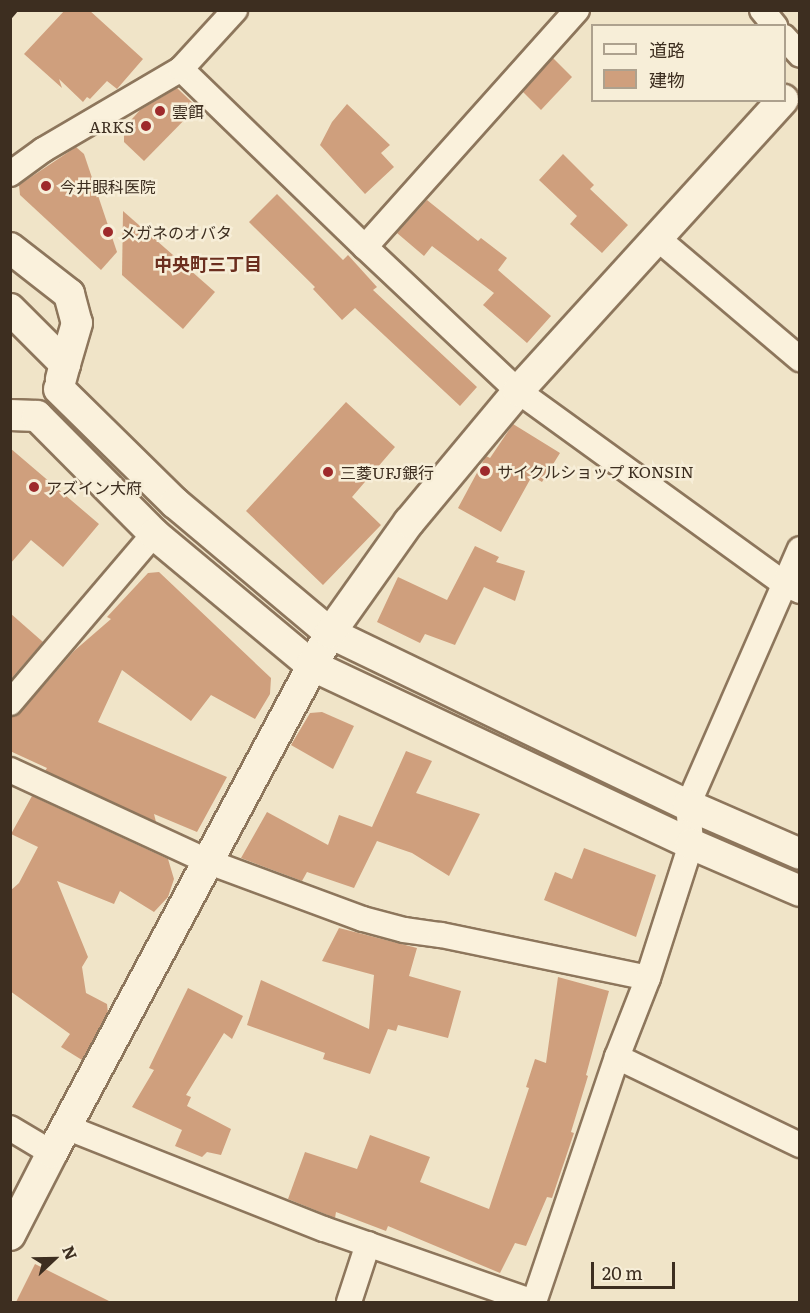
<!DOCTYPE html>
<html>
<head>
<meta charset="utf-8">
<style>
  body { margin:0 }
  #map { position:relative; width:810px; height:1313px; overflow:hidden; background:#f0e4c8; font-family:Literata,"Noto Sans JP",serif }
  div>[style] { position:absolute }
  .building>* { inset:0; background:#cf9f7d }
  .roads { filter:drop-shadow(2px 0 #8d765c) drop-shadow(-2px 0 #8d765c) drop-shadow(0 2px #8d765c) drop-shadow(0 -2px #8d765c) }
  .minor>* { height:24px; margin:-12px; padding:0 12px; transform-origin:12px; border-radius:12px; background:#faf1dc }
  .tertiary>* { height:30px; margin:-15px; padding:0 15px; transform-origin:15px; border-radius:15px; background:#faf1dc }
  .rail>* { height:4.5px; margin-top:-2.25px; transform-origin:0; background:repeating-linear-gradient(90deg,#3d2e20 0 10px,transparent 0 20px) }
  .dots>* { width:16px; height:16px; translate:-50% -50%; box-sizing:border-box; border:3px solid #f7eed8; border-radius:50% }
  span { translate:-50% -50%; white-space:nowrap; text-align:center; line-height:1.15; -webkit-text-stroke:5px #f7eed8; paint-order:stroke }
  .poi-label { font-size:16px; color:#3d2e20 }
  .left { translate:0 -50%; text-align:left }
  .right { translate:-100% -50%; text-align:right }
  .neighbourhood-label { font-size:18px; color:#6b2e1e; font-weight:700 }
  .frame { position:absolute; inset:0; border:12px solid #3d2e20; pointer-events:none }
  .legend { position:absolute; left:591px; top:24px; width:195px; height:78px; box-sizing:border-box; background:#f7eed8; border:2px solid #ada18e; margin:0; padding:8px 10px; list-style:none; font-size:18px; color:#3d2e20 }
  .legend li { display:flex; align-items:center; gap:12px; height:30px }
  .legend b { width:30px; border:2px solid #ada18e }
  .north { position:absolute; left:24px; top:1229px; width:60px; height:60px; -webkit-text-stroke:4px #f7eed8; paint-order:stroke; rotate:68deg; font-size:16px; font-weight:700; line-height:24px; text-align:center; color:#3d2e20 }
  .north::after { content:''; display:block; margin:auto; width:21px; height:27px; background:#3d2e20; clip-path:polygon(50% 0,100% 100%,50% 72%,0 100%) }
  .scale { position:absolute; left:591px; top:1262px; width:84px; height:27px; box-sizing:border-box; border:3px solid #3d2e20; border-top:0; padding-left:8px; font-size:18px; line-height:21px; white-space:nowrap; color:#3d2e20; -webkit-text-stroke:4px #f7eed8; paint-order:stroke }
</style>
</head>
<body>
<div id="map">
  <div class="building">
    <i style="clip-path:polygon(65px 10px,89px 10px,143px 59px,117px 89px,107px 81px,90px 99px,87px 97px,83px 102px,59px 79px,62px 88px,24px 54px)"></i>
    <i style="clip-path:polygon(553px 58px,572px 77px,541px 110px,523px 92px)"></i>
    <i style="clip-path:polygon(177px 88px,197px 107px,144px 161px,124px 142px,124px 128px,140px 110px)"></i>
    <i style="clip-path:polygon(347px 104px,390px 145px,381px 153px,394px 167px,365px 194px,320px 145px,332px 122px)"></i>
    <i style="clip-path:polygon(76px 147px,84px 154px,117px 252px,101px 270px,20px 195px,19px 185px)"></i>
    <i style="clip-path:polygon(563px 154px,594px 185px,590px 189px,628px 225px,602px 253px,570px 224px,577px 216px,539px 180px)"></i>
    <i style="clip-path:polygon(277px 194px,343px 260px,348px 255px,377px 287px,373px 290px,477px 387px,460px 406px,355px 308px,342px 320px,313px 289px,315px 287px,249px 222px)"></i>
    <i style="clip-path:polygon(427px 200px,478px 241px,481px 238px,507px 258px,498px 270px,551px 316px,527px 343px,483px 305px,494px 293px,432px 246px,424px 256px,397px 233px)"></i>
    <i style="clip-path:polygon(123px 211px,215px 292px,183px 329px,122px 275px)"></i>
    <i style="clip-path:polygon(346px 402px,395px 447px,352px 497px,381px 525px,323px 585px,246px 511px)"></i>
    <i style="clip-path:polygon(513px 424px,560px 453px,542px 482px,532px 476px,501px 532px,458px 508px,486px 456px,490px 458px)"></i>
    <i style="clip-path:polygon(10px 448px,99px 524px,63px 567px,31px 540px,10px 564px)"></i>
    <i style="clip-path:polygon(475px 546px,499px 557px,496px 562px,525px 571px,515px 601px,484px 587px,455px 645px,425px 634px,420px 643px,377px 622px,398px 577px,447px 600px)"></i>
    <i style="clip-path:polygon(159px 572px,271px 678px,270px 694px,255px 719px,211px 695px,191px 721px,122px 670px,98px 722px,227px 777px,197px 832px,154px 814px,156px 822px,45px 771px,47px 768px,10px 751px,10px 717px,21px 712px,74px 651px,111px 619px,107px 617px,148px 573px)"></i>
    <i style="clip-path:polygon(10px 613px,43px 642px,10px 680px)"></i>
    <i style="clip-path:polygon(322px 712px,354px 726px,333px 769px,291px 745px,310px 713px)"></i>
    <i style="clip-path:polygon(406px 751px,432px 761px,416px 793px,480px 814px,449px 876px,412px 853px,377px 841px,354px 888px,307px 872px,302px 881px,241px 858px,267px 812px,328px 845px,339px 815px,372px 827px)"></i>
    <i style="clip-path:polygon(32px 796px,168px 859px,174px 879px,168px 897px,154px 912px,120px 891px,114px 904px,57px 881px,88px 957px,82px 967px,86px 993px,107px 1004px,108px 1013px,82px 1060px,61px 1047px,70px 1034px,10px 991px,10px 891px,19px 883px,38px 847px,11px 834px)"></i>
    <i style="clip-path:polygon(584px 848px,656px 875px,636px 937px,544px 900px,555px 872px,572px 879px)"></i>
    <i style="clip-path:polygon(339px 928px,417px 948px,409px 976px,461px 991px,448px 1038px,398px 1025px,396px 1031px,388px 1029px,370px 1074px,323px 1059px,325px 1053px,247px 1025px,261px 980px,369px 1029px,374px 975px,322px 961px)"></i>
    <i style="clip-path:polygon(558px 977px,609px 991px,586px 1075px,588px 1076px,571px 1132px,574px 1133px,552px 1198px,547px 1197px,526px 1246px,515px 1243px,500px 1273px,388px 1226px,386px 1231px,336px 1212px,335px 1218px,288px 1199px,305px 1152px,357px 1169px,370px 1135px,430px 1157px,420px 1182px,489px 1209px,529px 1088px,526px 1087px,535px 1059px,546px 1063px)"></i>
    <i style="clip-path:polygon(188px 988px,243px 1016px,232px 1039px,224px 1033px,186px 1095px,191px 1097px,187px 1106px,231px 1129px,221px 1155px,207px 1152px,202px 1157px,175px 1146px,182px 1130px,132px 1107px,154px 1070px,149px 1068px)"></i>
    <i style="clip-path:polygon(35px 1264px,111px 1302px,16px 1302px)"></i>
  </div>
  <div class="roads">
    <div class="minor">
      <i style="left:762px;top:10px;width:21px;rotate:51deg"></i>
      <i style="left:784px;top:37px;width:24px;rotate:48deg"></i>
      <i style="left:181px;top:69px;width:256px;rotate:44.1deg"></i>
      <i style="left:365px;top:247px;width:210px;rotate:43.3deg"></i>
      <i style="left:518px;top:391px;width:329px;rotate:35.9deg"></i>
      <i style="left:785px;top:584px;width:17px;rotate:25deg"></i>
      <i style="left:10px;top:174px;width:41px;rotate:-36deg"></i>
      <i style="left:43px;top:150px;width:160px;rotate:-30.4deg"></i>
      <i style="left:181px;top:69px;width:80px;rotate:-47.5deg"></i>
      <i style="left:656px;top:237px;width:189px;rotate:40.3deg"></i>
      <i style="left:365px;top:247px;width:318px;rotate:-48.2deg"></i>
      <i style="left:10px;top:703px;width:222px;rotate:-49.6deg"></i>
      <i style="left:10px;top:770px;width:219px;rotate:24.8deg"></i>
      <i style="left:209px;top:862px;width:164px;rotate:20.3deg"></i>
      <i style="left:363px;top:919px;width:42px;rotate:15deg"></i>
      <i style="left:404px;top:930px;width:37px;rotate:8deg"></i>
      <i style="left:441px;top:935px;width:211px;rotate:11.7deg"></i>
      <i style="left:617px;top:1057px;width:203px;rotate:25.7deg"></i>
      <i style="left:66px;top:1127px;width:277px;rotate:21.6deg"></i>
      <i style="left:324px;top:1229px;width:222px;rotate:19.2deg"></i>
      <i style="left:10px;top:1128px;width:49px;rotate:30.8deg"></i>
      <i style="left:349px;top:1302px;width:61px;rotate:-71.9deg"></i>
      <i style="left:534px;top:1302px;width:259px;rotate:-71.3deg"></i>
      <i style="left:617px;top:1057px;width:85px;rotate:-68.6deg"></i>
      <i style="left:648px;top:978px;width:141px;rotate:-72.2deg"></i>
      <i style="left:691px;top:844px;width:39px;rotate:-94deg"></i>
      <i style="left:688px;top:805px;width:279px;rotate:-66.4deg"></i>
    </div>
    <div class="tertiary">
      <i style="left:10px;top:248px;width:75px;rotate:37.9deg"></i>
      <i style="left:69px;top:294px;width:30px;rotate:75deg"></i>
      <i style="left:77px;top:323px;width:43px;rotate:106.3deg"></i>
      <i style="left:10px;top:309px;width:78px;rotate:45deg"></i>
      <i style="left:65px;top:364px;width:16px;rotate:105deg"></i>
      <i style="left:59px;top:389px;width:163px;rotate:44.5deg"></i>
      <i style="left:175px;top:503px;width:202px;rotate:40deg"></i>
      <i style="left:330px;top:633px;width:397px;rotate:25.7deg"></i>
      <i style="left:688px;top:805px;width:122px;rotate:23.6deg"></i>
      <i style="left:10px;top:415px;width:27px;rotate:2deg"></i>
      <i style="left:37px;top:416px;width:166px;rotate:45.2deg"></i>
      <i style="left:154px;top:534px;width:204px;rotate:39.8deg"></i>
      <i style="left:311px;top:665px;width:420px;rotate:25.2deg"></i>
      <i style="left:691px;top:844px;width:119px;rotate:23.3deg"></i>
      <i style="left:10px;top:1235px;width:92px;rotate:-62.9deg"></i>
      <i style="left:52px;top:1153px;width:590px;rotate:-61.87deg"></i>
      <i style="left:330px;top:633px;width:136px;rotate:-54.6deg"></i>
      <i style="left:409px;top:522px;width:170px;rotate:-50.2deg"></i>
      <i style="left:518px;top:391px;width:394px;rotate:-47.7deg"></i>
    </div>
  </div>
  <div class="rail">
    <i style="left:10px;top:16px;width:8px;rotate:-50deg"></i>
  </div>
  <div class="dots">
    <i style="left:160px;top:111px;background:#9e2a2b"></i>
    <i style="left:146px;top:126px;background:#9e2a2b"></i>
    <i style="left:46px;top:186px;background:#9e2a2b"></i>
    <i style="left:108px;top:232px;background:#9e2a2b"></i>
    <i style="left:485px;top:471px;background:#9e2a2b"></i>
    <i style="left:328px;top:472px;background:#9e2a2b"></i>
    <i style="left:34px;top:487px;background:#9e2a2b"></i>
  </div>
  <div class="poi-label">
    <span class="left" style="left:172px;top:111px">雲餌</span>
    <span class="right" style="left:134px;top:126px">ARKS</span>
    <span class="left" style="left:60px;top:186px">今井眼科医院</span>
    <span class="left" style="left:120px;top:232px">メガネのオバタ</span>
    <span class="left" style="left:497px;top:471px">サイクルショップ KONSIN</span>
    <span class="left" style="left:340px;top:472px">三菱UFJ銀行</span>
    <span class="left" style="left:46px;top:487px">アズイン大府</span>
  </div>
  <div class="neighbourhood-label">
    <span style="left:208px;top:264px">中央町三丁目</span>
  </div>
  <div class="frame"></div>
  <ul class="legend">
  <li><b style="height:8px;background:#faf1dc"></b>道路</li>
  <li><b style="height:16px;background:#cf9f7d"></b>建物</li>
  </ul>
  <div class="north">N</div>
  <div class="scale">20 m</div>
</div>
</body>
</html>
